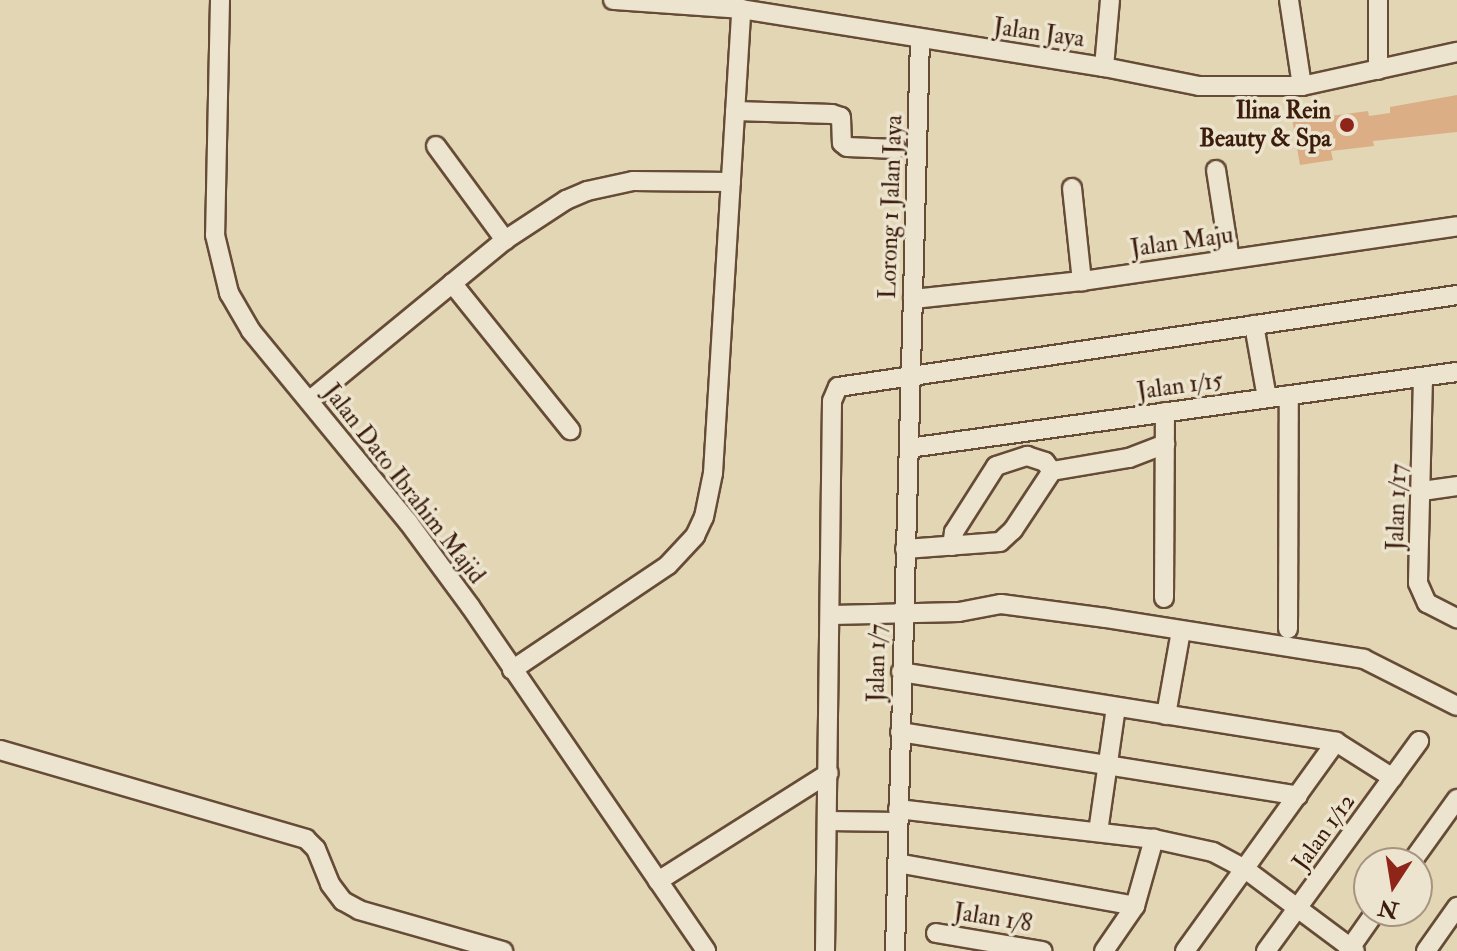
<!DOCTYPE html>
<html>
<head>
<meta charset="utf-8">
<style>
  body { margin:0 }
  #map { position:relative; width:1457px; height:951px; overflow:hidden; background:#e2d6b5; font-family:"IM FELL Double Pica",serif }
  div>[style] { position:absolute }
  .building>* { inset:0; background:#dcae86 }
  .roads { filter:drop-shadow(2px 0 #664b36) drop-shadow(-2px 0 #664b36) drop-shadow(0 2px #664b36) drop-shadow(0 -2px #664b36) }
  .minor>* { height:18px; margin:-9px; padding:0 9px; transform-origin:9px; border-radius:9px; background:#ece4cf }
  .dots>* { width:22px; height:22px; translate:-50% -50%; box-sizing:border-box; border:4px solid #ece4cf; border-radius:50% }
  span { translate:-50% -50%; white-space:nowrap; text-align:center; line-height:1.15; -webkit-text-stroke:7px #ece4cf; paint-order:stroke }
  .street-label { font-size:24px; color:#3c1d0c }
  .poi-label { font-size:24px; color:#3c1d0c; font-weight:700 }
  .right { translate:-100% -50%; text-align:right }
  .north { position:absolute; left:1353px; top:847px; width:80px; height:80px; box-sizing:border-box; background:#ece4cf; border:2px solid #a69481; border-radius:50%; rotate:192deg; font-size:22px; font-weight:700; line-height:32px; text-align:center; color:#3c1d0c }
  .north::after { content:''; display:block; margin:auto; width:28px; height:36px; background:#8f2418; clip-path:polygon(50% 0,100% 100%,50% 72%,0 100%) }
</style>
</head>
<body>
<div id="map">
  <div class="building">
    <i style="clip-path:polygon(1457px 95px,1457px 132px,1373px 141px,1374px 146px,1331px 151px,1333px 160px,1300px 165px,1290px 107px,1313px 103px,1315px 118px,1368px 111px,1369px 116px,1390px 113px,1390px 107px)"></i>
  </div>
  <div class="roads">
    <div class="minor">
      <i style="left:220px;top:0;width:235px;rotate:91.2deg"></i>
      <i style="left:215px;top:235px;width:60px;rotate:76.4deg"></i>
      <i style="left:229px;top:293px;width:44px;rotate:59.9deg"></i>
      <i style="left:251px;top:331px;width:247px;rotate:50.6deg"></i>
      <i style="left:408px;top:522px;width:104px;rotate:53.6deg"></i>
      <i style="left:470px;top:606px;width:418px;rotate:55.6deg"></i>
      <i style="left:613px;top:0;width:128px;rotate:4deg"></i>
      <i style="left:741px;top:9px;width:368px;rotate:9.1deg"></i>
      <i style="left:1104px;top:67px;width:97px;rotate:11.3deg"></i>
      <i style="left:1199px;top:86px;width:103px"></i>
      <i style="left:1302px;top:86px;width:159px;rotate:-12.4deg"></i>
      <i style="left:1289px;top:0;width:87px;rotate:81.4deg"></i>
      <i style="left:1378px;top:0;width:70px;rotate:90deg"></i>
      <i style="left:1104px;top:67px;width:67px;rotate:-84.9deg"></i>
      <i style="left:735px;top:111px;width:97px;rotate:1.8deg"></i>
      <i style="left:832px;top:114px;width:9px;rotate:18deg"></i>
      <i style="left:841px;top:117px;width:26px;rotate:88deg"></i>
      <i style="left:842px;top:143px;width:6px;rotate:39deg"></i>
      <i style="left:847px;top:147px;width:49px;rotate:2.3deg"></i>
      <i style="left:436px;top:146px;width:117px;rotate:53.7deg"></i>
      <i style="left:1216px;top:170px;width:90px;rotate:81.1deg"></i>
      <i style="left:1072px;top:188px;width:94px;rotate:83.9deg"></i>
      <i style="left:452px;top:283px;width:189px;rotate:51.2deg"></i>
      <i style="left:913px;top:299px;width:170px;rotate:-6.1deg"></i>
      <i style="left:1082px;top:281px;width:379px;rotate:-8.3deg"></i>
      <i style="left:1254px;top:325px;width:74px;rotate:79.9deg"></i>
      <i style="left:1423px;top:377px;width:206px;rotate:91.4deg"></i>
      <i style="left:1418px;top:583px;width:22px;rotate:66deg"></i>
      <i style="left:1427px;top:603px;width:34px;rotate:27deg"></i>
      <i style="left:309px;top:401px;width:254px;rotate:-39.4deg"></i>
      <i style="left:505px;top:240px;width:73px;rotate:-33.3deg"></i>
      <i style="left:566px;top:200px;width:23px;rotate:-23deg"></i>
      <i style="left:587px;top:191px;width:47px;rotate:-12.3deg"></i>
      <i style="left:633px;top:181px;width:98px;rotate:0.6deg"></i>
      <i style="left:909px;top:448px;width:553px;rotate:-7.9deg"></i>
      <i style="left:1422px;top:491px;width:35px;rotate:-8deg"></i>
      <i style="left:952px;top:546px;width:14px;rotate:-82deg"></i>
      <i style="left:954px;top:532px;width:78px;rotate:-57.5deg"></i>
      <i style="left:996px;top:466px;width:33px;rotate:-18deg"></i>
      <i style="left:1027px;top:456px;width:19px;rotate:18deg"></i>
      <i style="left:1045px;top:462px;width:11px;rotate:52deg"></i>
      <i style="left:905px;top:549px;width:95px;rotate:-4.2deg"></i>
      <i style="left:1000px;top:542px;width:18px;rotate:-43deg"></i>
      <i style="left:1013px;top:530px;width:71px;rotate:-56.5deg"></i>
      <i style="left:1052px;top:471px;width:78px;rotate:-9.6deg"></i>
      <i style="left:1129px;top:458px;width:39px;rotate:-21deg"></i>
      <i style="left:1164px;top:598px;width:186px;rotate:-89.7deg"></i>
      <i style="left:832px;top:615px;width:127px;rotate:-1.4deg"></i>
      <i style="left:959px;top:612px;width:43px;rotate:-10.8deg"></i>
      <i style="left:1001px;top:604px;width:106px;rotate:7.6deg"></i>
      <i style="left:1106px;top:618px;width:261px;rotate:9deg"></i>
      <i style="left:1364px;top:659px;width:104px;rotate:26.8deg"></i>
      <i style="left:1288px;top:629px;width:234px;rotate:-89.8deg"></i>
      <i style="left:512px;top:670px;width:188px;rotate:-33.9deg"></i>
      <i style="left:668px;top:565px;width:40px;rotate:-47deg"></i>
      <i style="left:695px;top:536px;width:21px;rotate:-65deg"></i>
      <i style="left:704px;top:517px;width:45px;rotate:-78.4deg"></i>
      <i style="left:713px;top:473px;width:465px;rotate:-86.5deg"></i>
      <i style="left:901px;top:672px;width:441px;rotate:9.1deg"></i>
      <i style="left:1336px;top:742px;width:67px;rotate:32.3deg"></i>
      <i style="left:1166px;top:715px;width:85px;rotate:-79.9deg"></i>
      <i style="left:900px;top:732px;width:403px;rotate:9.1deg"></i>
      <i style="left:0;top:750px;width:319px;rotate:16.2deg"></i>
      <i style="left:306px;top:839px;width:14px;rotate:45deg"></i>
      <i style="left:316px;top:849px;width:38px;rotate:68deg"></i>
      <i style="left:330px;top:884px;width:21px;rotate:53deg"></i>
      <i style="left:343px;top:901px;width:18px;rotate:29deg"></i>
      <i style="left:359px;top:910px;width:150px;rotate:15.9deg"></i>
      <i style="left:898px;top:809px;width:258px;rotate:6.7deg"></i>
      <i style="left:1154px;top:839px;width:60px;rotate:12.4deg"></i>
      <i style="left:1213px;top:852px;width:36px;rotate:28deg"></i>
      <i style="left:1245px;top:869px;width:137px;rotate:36.7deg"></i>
      <i style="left:828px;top:821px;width:70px;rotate:0.8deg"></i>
      <i style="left:1098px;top:832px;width:126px;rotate:-81.8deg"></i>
      <i style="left:897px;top:863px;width:242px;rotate:10.2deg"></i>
      <i style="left:1411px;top:863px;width:79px;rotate:-54.3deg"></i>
      <i style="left:658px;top:881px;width:202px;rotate:-32.3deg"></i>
      <i style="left:936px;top:933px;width:108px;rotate:9.6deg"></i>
      <i style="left:825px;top:951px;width:550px;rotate:-89.27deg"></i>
      <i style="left:832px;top:401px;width:15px;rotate:-67deg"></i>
      <i style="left:838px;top:387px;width:626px;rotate:-8.45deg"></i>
      <i style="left:895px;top:951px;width:911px;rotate:-88.43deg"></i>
      <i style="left:1104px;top:951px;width:55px;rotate:-55.4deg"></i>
      <i style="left:1135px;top:906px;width:70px;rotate:-74.2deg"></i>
      <i style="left:1185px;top:951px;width:258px;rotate:-54.2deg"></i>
      <i style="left:1266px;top:951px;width:260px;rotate:-53.9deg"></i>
      <i style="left:1348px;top:951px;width:49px;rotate:-55deg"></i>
      <i style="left:1426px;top:951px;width:54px;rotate:-54.8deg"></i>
    </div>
  </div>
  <div class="dots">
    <i style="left:1347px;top:125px;background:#8f2418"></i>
  </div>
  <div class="street-label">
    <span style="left:1039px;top:33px;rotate:8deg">Jalan Jaya</span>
    <span style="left:891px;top:207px;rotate:-88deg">Lorong 1 Jalan Jaya</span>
    <span style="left:1182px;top:242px;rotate:-8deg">Jalan Maju</span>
    <span style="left:1180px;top:386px;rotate:-8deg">Jalan 1/15</span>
    <span style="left:404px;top:484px;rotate:52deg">Jalan Dato Ibrahim Majid</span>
    <span style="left:1397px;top:507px;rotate:-88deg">Jalan 1/17</span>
    <span style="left:877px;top:663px;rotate:-89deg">Jalan 1/7</span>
    <span style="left:1324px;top:832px;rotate:-54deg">Jalan 1/12</span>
    <span style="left:993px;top:918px;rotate:9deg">Jalan 1/8</span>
  </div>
  <div class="poi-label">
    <span class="right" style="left:1331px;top:125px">Ilina Rein<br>Beauty &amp; Spa</span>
  </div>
  <div class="north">N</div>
</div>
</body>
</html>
